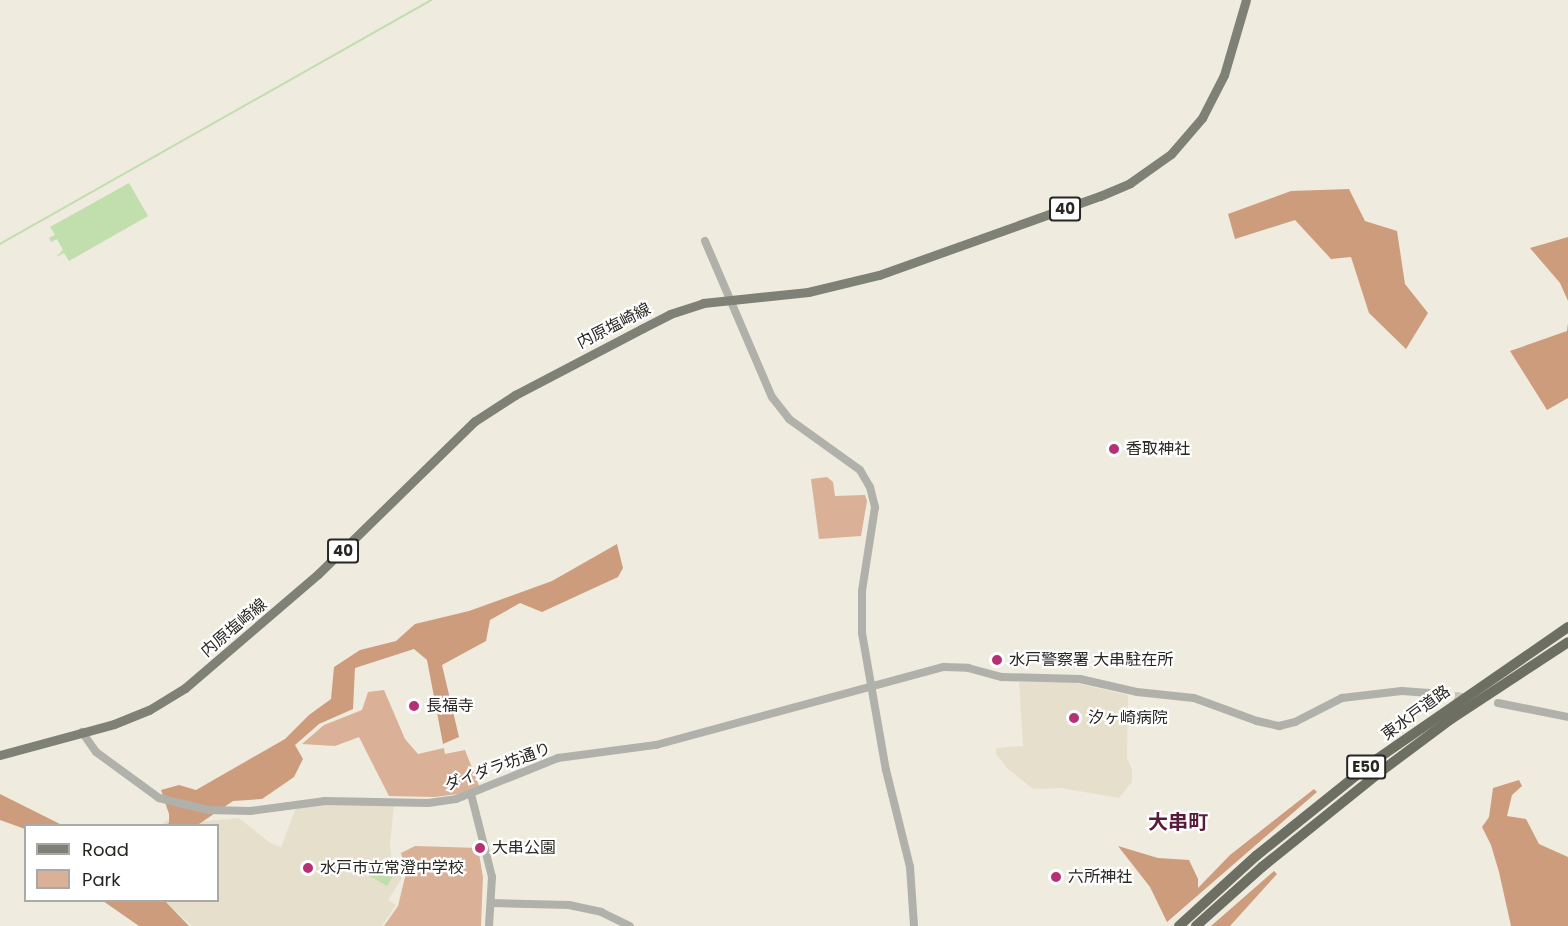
<!DOCTYPE html>
<html>
<head>
<meta charset="utf-8">
<style>
  body { margin:0 }
  #map { position:relative; width:1568px; height:926px; overflow:hidden; background:#efebde; font-family:Poppins,"Noto Sans JP",sans-serif }
  div>[style] { position:absolute }
  .built>* { inset:0; background:#e6dfcc }
  .green>* { inset:0; background:#dab096 }
  .forest>* { inset:0; background:#cd9c7d }
  .water>* { inset:0; background:#c1dead }
  .stream>* { height:2px; margin:-1px; padding:0 1px; transform-origin:1px; border-radius:1px; background:#c1dead }
  .tertiary-tunnel>* { height:8px; margin-top:-4px; transform-origin:0; background:repeating-linear-gradient(90deg,#c7c4b8 0 8px,transparent 0 12px) }
  .tertiary>* { height:8px; margin:-4px; padding:0 4px; transform-origin:4px; border-radius:4px; background:#b0b1ab }
  .primary>* { height:9px; margin:-4.5px; padding:0 4.5px; transform-origin:4.5px; border-radius:4.5px; background:#7f8076 }
  .motorway>* { height:10px; margin:-5px; padding:0 5px; transform-origin:5px; border-radius:5px; background:#6d6f63 }
  .dots>* { width:16px; height:16px; translate:-50% -50%; box-sizing:border-box; border:3px solid #fff; border-radius:50% }
  span { translate:-50% -50%; white-space:nowrap; text-align:center; line-height:1.15; -webkit-text-stroke:4.5px #fff; paint-order:stroke }
  .shield-label span { padding:2px 4px; background:#fff; border:2px solid; border-radius:4px; -webkit-text-stroke-width:0 }
  .shield-label { font-size:15px; color:#292722; font-weight:700 }
  .street-label { font-size:16px; color:#292722 }
  .poi-label { font-size:16px; color:#292722 }
  .left { translate:0 -50%; text-align:left }
  .quarter-label { font-size:20px; color:#5a1a39; font-weight:700 }
  .legend { position:absolute; left:24px; top:824px; width:195px; height:78px; box-sizing:border-box; background:#fff; border:2px solid #a9a9a7; margin:0; padding:8px 10px; list-style:none; font-size:18px; color:#292722 }
  .legend li { display:flex; align-items:center; gap:12px; height:30px }
  .legend b { width:30px; border:2px solid #a9a9a7 }
</style>
</head>
<body>
<div id="map">
  <div class="built">
    <i style="clip-path:polygon(1019px 681px,1072px 682px,1128px 695px,1127px 758px,1132px 769px,1132px 782px,1119px 798px,1061px 788px,1033px 789px,1007px 768px,996px 754px,996px 748px,1023px 746px)"></i>
    <i style="clip-path:polygon(329px 804px,394px 804px,390px 845px,392px 863px,405px 873px,388px 900px,396px 905px,382px 926px,192px 926px,165px 901px,218px 900px,218px 826px,159px 826px,167px 820px,197px 822px,239px 818px,270px 843px,281px 847px,296px 808px)"></i>
  </div>
  <div class="green">
    <i style="clip-path:polygon(827px 477px,833px 482px,835px 496px,865px 495px,867px 501px,861px 536px,819px 539px,811px 479px)"></i>
    <i style="clip-path:polygon(384px 690px,405px 739px,418px 754px,444px 748px,445px 754px,465px 750px,479px 786px,458px 794px,435px 797px,389px 796px,359px 737px,335px 746px,302px 744px,324px 725px,362px 710px,368px 692px)"></i>
    <i style="clip-path:polygon(415px 846px,478px 848px,483px 877px,481px 926px,384px 926px,398px 906px,406px 873px,401px 853px)"></i>
  </div>
  <div class="forest">
    <i style="clip-path:polygon(1349px 189px,1365px 221px,1397px 231px,1405px 284px,1428px 313px,1406px 349px,1369px 313px,1351px 257px,1331px 259px,1295px 220px,1235px 239px,1228px 214px,1291px 191px)"></i>
    <i style="clip-path:polygon(1568px 237px,1568px 301px,1560px 283px,1530px 248px)"></i>
    <i style="clip-path:polygon(1568px 323px,1568px 398px,1547px 410px,1510px 351px,1567px 331px)"></i>
    <i style="clip-path:polygon(617px 544px,623px 568px,618px 577px,542px 612px,520px 603px,490px 620px,486px 641px,442px 665px,459px 737px,443px 744px,427px 660px,414px 649px,355px 668px,353px 709px,319px 724px,295px 745px,303px 759px,294px 777px,262px 799px,233px 801px,199px 824px,165px 825px,169px 823px,169px 814px,161px 790px,179px 785px,196px 790px,285px 739px,309px 715px,331px 699px,334px 667px,360px 650px,396px 641px,415px 624px,469px 611px,552px 581px)"></i>
    <i style="clip-path:polygon(1519px 780px,1522px 786px,1512px 795px,1507px 816px,1526px 819px,1539px 844px,1568px 857px,1568px 926px,1511px 926px,1499px 872px,1491px 845px,1482px 827px,1489px 817px,1493px 788px)"></i>
    <i style="clip-path:polygon(1314px 789px,1317px 792px,1167px 922px,1150px 887px,1118px 846px,1158px 858px,1189px 860px,1198px 879px,1198px 888px,1230px 855px)"></i>
    <i style="clip-path:polygon(0 794px,62px 825px,65px 825px,26px 826px,25px 829px,0 820px)"></i>
    <i style="clip-path:polygon(1274px 871px,1277px 874px,1230px 926px,1211px 926px)"></i>
    <i style="clip-path:polygon(103px 901px,165px 901px,189px 926px,139px 926px)"></i>
  </div>
  <div class="water">
    <i style="clip-path:polygon(129px 183px,148px 216px,69px 261px,64px 253px,56px 257px,63px 250px,57px 239px,51px 242px,49px 238px,55px 235px,50px 227px)"></i>
    <i style="clip-path:polygon(374px 861px,395px 873px,387px 886px,366px 874px)"></i>
  </div>
  <div class="stream">
    <i style="left:0;top:244px;width:496px;rotate:-29.5deg"></i>
  </div>
  <div class="tertiary-tunnel">
    <i style="left:1443px;top:694px;width:24px;rotate:9deg"></i>
  </div>
  <div class="tertiary">
    <i style="left:705px;top:241px;width:170px;rotate:66.8deg"></i>
    <i style="left:772px;top:397px;width:28px;rotate:52deg"></i>
    <i style="left:789px;top:419px;width:87px;rotate:35.7deg"></i>
    <i style="left:860px;top:470px;width:20px;rotate:60deg"></i>
    <i style="left:870px;top:487px;width:21px;rotate:76deg"></i>
    <i style="left:875px;top:507px;width:85px;rotate:98.8deg"></i>
    <i style="left:862px;top:591px;width:42px;rotate:90deg"></i>
    <i style="left:862px;top:633px;width:139px;rotate:80.1deg"></i>
    <i style="left:886px;top:770px;width:100px;rotate:76.1deg"></i>
    <i style="left:910px;top:867px;width:59px;rotate:86.1deg"></i>
    <i style="left:1498px;top:703px;width:71px;rotate:11.3deg"></i>
    <i style="left:82px;top:732px;width:24px;rotate:55deg"></i>
    <i style="left:96px;top:752px;width:78px;rotate:36.1deg"></i>
    <i style="left:159px;top:798px;width:50px;rotate:13.8deg"></i>
    <i style="left:208px;top:810px;width:42px;rotate:1.4deg"></i>
    <i style="left:250px;top:811px;width:76px;rotate:-7.6deg"></i>
    <i style="left:325px;top:801px;width:103px;rotate:1.1deg"></i>
    <i style="left:428px;top:803px;width:28px;rotate:-8deg"></i>
    <i style="left:456px;top:799px;width:110px;rotate:-21.9deg"></i>
    <i style="left:558px;top:758px;width:99px;rotate:-7.6deg"></i>
    <i style="left:656px;top:745px;width:298px;rotate:-15.2deg"></i>
    <i style="left:944px;top:667px;width:24px;rotate:2deg"></i>
    <i style="left:968px;top:668px;width:35px;rotate:15deg"></i>
    <i style="left:1002px;top:677px;width:78px;rotate:1.5deg"></i>
    <i style="left:1080px;top:679px;width:58px;rotate:12.8deg"></i>
    <i style="left:1137px;top:692px;width:57px;rotate:6deg"></i>
    <i style="left:1194px;top:698px;width:67px;rotate:20.1deg"></i>
    <i style="left:1257px;top:721px;width:23px;rotate:13deg"></i>
    <i style="left:1279px;top:726px;width:16px;rotate:-14deg"></i>
    <i style="left:1295px;top:722px;width:53px;rotate:-27.1deg"></i>
    <i style="left:1342px;top:698px;width:60px;rotate:-6.7deg"></i>
    <i style="left:1402px;top:691px;width:41px;rotate:4.2deg"></i>
    <i style="left:471px;top:794px;width:86px;rotate:75.8deg"></i>
    <i style="left:492px;top:877px;width:49px;rotate:93.5deg"></i>
    <i style="left:491px;top:903px;width:78px;rotate:1.5deg"></i>
    <i style="left:569px;top:905px;width:33px;rotate:12deg"></i>
    <i style="left:601px;top:912px;width:32px;rotate:26deg"></i>
  </div>
  <div class="primary">
    <i style="left:0;top:755px;width:118px;rotate:-15.2deg"></i>
    <i style="left:114px;top:724px;width:38px;rotate:-22deg"></i>
    <i style="left:149px;top:710px;width:42px;rotate:-31.4deg"></i>
    <i style="left:185px;top:688px;width:175px;rotate:-40.6deg"></i>
    <i style="left:318px;top:574px;width:219px;rotate:-44.3deg"></i>
    <i style="left:475px;top:421px;width:48px;rotate:-33deg"></i>
    <i style="left:515px;top:395px;width:144px;rotate:-27.6deg"></i>
    <i style="left:643px;top:328px;width:30px;rotate:-27deg"></i>
    <i style="left:670px;top:314px;width:35px;rotate:-18deg"></i>
    <i style="left:703px;top:303px;width:106px;rotate:-6deg"></i>
    <i style="left:808px;top:292px;width:73px;rotate:-13.5deg"></i>
    <i style="left:879px;top:275px;width:235px;rotate:-19.7deg"></i>
    <i style="left:1100px;top:196px;width:33px;rotate:-23deg"></i>
    <i style="left:1130px;top:183px;width:50px;rotate:-35.3deg"></i>
    <i style="left:1171px;top:154px;width:48px;rotate:-49.3deg"></i>
    <i style="left:1202px;top:118px;width:48px;rotate:-62.9deg"></i>
    <i style="left:1224px;top:75px;width:78px;rotate:-73.7deg"></i>
  </div>
  <div class="motorway">
    <i style="left:1179px;top:926px;width:104px;rotate:-42.3deg"></i>
    <i style="left:1256px;top:856px;width:151px;rotate:-38.8deg"></i>
    <i style="left:1374px;top:761px;width:236px;rotate:-34.6deg"></i>
    <i style="left:1196px;top:926px;width:89px;rotate:-41.8deg"></i>
    <i style="left:1262px;top:867px;width:151px;rotate:-38.8deg"></i>
    <i style="left:1380px;top:772px;width:89px;rotate:-36.7deg"></i>
    <i style="left:1451px;top:719px;width:140px;rotate:-33.3deg"></i>
  </div>
  <div class="dots">
    <i style="left:1114px;top:449px;background:#b63074"></i>
    <i style="left:997px;top:660px;background:#b63074"></i>
    <i style="left:414px;top:706px;background:#b63074"></i>
    <i style="left:1074px;top:718px;background:#b63074"></i>
    <i style="left:480px;top:848px;background:#b63074"></i>
    <i style="left:308px;top:868px;background:#b63074"></i>
    <i style="left:1056px;top:877px;background:#b63074"></i>
  </div>
  <div class="shield-label">
    <span style="left:1065px;top:209px">40</span>
    <span style="left:343px;top:551px">40</span>
    <span style="left:1366px;top:767px">E50</span>
  </div>
  <div class="street-label">
    <span style="left:614px;top:326px;rotate:-27deg">内原塩崎線</span>
    <span style="left:234px;top:628px;rotate:-40deg">内原塩崎線</span>
    <span style="left:1416px;top:713px;rotate:-36deg">東水戸道路</span>
    <span style="left:498px;top:767px;rotate:-20deg">ダイダラ坊通り</span>
  </div>
  <div class="poi-label">
    <span class="left" style="left:1126px;top:449px">香取神社</span>
    <span class="left" style="left:1009px;top:660px">水戸警察署 大串駐在所</span>
    <span class="left" style="left:426px;top:706px">長福寺</span>
    <span class="left" style="left:1088px;top:718px">汐ヶ崎病院</span>
    <span class="left" style="left:492px;top:848px">大串公園</span>
    <span class="left" style="left:320px;top:868px">水戸市立常澄中学校</span>
    <span class="left" style="left:1068px;top:877px">六所神社</span>
  </div>
  <div class="quarter-label">
    <span style="left:1178px;top:822px">大串町</span>
  </div>
  <ul class="legend">
  <li><b style="height:8px;background:#7f8076"></b>Road</li>
  <li><b style="height:16px;background:#dab096"></b>Park</li>
  </ul>
</div>
</body>
</html>
